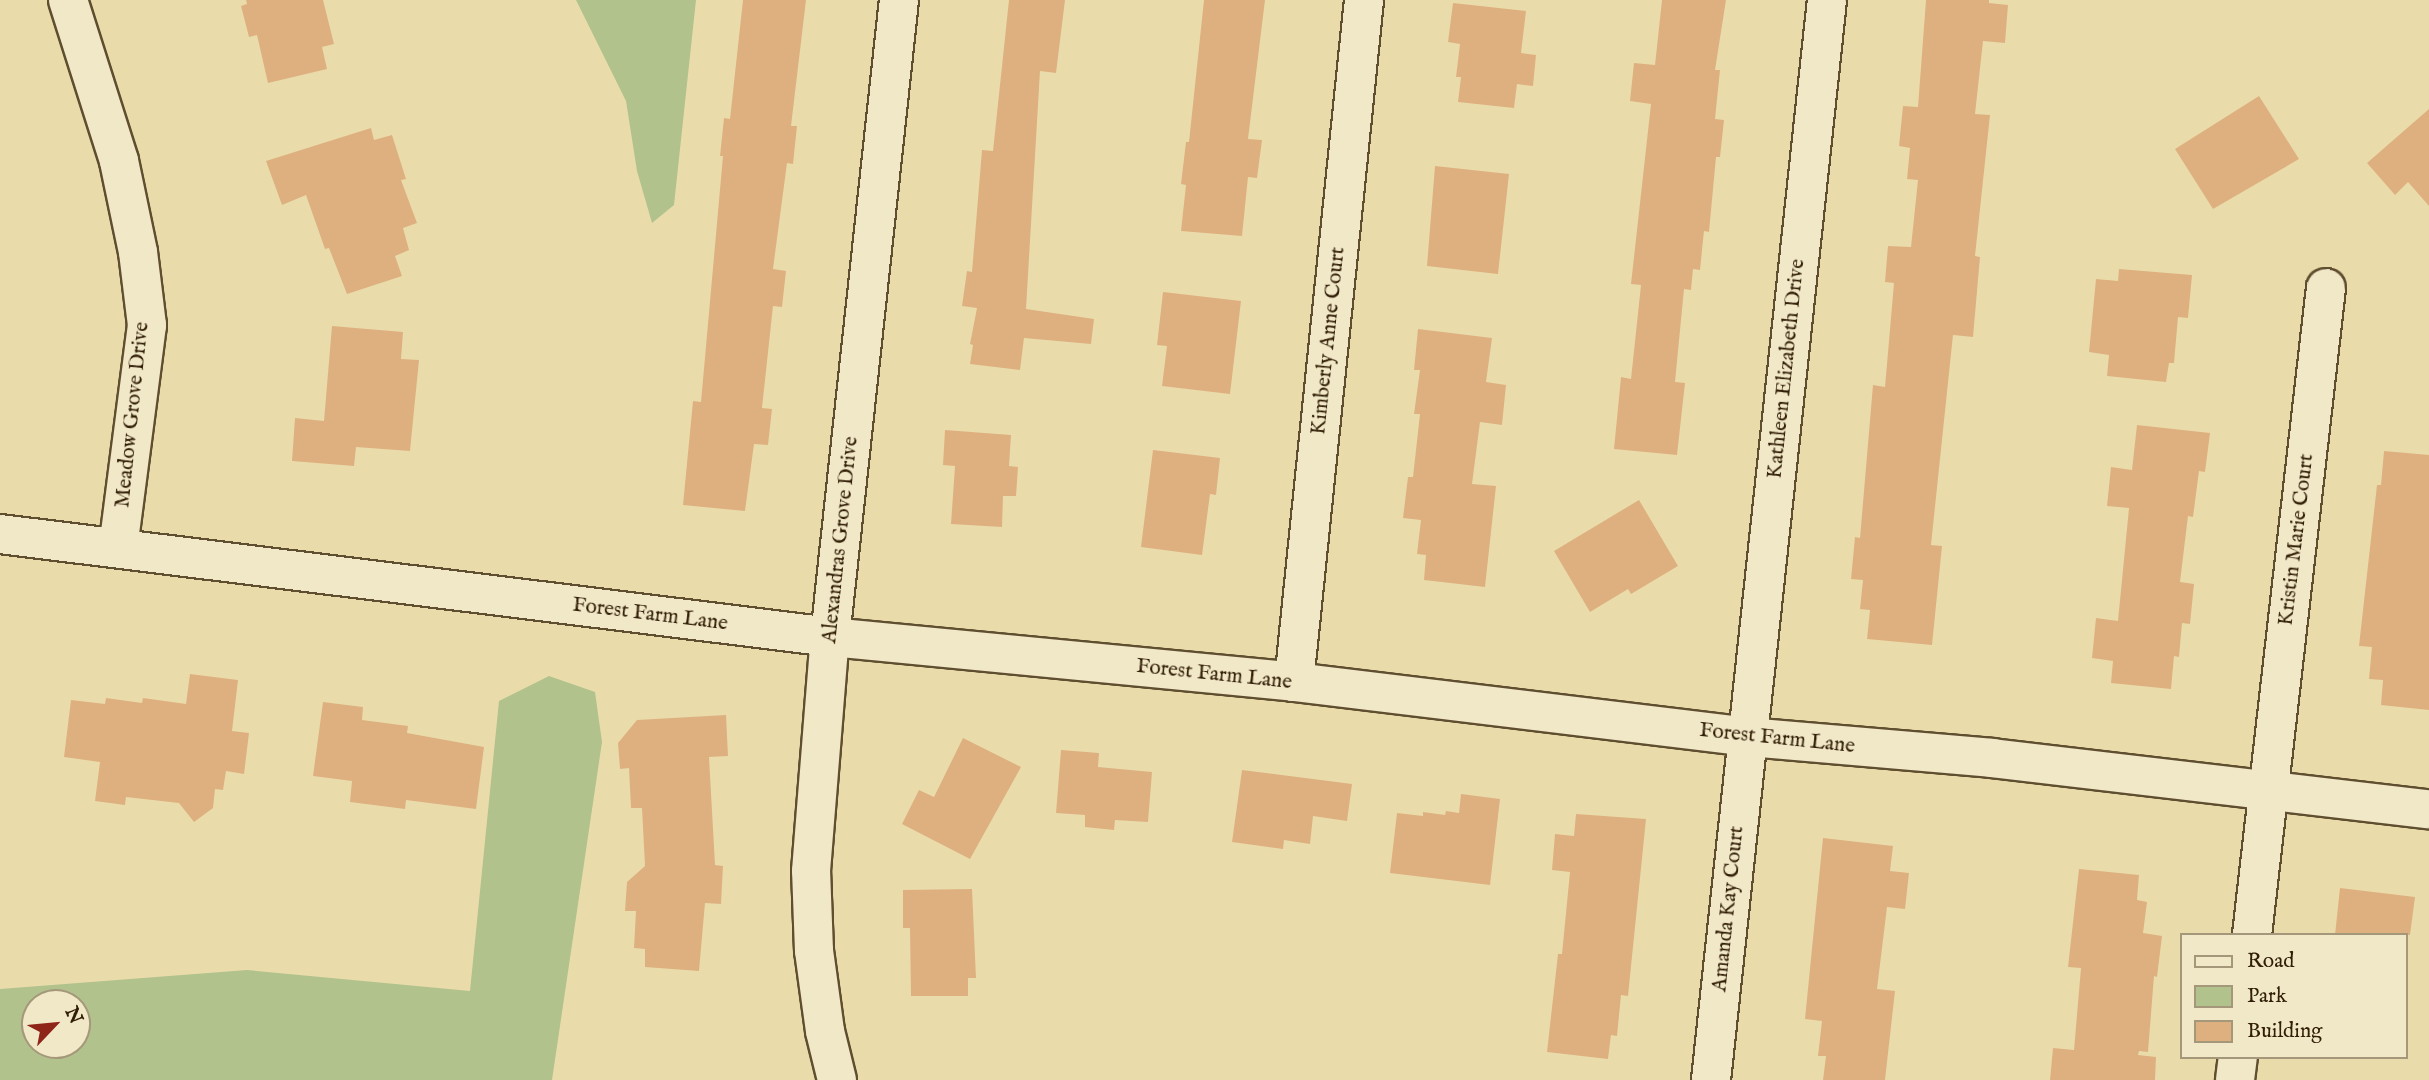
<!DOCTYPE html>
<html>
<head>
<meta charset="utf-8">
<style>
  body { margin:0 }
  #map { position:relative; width:2429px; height:1080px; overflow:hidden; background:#eadcaa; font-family:"IM FELL English",serif }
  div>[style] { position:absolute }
  .green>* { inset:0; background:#b1c28d }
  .building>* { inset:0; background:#deb080 }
  .roads { filter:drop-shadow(2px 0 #5f4e2f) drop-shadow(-2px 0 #5f4e2f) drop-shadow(0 2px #5f4e2f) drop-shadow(0 -2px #5f4e2f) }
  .minor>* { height:38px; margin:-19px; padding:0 19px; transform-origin:19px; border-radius:19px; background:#f1e8c8 }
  span { translate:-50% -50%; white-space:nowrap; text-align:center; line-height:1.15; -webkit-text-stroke:6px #f1e8c8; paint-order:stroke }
  .street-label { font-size:21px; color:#311e06 }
  .legend { position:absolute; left:2180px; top:933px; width:228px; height:126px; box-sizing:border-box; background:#f1e8c8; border:2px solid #a4977a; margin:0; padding:9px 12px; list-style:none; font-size:21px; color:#311e06 }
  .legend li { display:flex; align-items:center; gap:14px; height:35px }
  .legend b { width:35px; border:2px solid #a4977a }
  .north { position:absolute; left:21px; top:989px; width:70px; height:70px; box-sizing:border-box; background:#f1e8c8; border:2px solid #a4977a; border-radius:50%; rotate:64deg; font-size:19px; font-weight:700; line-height:28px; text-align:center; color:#311e06 }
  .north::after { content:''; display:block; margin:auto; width:24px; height:32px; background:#8f2418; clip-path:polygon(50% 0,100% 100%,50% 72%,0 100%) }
</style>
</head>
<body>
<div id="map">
  <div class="green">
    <i style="clip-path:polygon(576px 0,696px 0,674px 205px,652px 223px,637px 171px,626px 101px)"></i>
    <i style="clip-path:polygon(evenodd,549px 676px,595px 692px,602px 742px,552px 1080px,0 1080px,0 989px,247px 970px,470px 991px,499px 701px,549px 676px,35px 1003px,77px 1003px,77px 1045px,35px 1045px,35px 1003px)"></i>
  </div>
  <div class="building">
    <i style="clip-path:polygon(246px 0,323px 0,334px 44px,322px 47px,327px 69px,268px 83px,257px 35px,249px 37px,241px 6px,247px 4px)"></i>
    <i style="clip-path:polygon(743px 0,806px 0,791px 126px,797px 126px,793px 164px,787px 163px,773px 269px,786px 271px,782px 307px,773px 306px,762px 408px,772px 409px,768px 445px,754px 444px,745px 511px,683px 505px,693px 401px,701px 402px,723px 156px,720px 156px,724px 118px,730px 119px)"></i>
    <i style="clip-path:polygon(1009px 0,1065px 0,1056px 73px,1040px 71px,1026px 309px,1094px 319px,1091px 344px,1024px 338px,1020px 370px,970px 364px,973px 345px,970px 344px,977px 308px,962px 306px,967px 271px,972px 272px,982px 150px,993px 151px)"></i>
    <i style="clip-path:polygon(1204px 0,1265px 0,1248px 139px,1262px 140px,1257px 178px,1248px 177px,1242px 236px,1181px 231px,1186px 185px,1181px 184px,1186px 142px,1189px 142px)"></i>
    <i style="clip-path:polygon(1662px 0,1726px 0,1715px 70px,1720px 70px,1715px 119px,1724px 120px,1720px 157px,1716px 157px,1709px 232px,1704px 231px,1700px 270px,1693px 269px,1691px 290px,1684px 289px,1675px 382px,1685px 383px,1677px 455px,1614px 449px,1621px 377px,1631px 379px,1641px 285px,1631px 284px,1651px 104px,1630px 101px,1634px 63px,1655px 65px)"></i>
    <i style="clip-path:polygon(1926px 0,1989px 0,1989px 3px,2008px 5px,2005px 43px,1983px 41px,1975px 114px,1990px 115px,1975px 256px,1980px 257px,1973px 337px,1953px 335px,1931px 545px,1942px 546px,1932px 645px,1867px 639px,1870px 610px,1860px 609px,1863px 580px,1851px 579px,1855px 537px,1860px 538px,1873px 385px,1885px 387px,1894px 283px,1885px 282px,1888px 246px,1911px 247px,1918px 180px,1907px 179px,1910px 148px,1899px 146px,1903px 106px,1918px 107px)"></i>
    <i style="clip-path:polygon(1453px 3px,1526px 11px,1521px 53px,1536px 55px,1533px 86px,1517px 84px,1514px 108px,1458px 102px,1461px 77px,1456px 77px,1460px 44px,1448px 42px)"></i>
    <i style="clip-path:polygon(2259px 96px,2299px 159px,2213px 209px,2175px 149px)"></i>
    <i style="clip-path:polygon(2429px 109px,2429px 206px,2408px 182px,2395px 195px,2367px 163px)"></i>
    <i style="clip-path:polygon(371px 128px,374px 140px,392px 135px,406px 179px,401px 180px,417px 223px,403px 228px,409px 250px,395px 256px,402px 276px,347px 294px,329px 248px,325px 249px,306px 195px,282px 205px,266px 161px)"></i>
    <i style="clip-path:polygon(1435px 166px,1509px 174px,1498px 274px,1427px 266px)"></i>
    <i style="clip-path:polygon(2119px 269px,2192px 275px,2188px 318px,2178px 317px,2174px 363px,2169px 363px,2166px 382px,2107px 376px,2109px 355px,2089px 352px,2096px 279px,2118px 281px)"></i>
    <i style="clip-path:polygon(1163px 292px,1241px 301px,1230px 394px,1162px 386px,1167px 346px,1157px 345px)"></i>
    <i style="clip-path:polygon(332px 326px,403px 332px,401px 359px,419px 360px,410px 451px,356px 447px,354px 466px,292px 461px,295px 418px,324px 421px)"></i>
    <i style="clip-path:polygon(1418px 329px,1492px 338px,1486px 382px,1506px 385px,1502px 425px,1480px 422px,1472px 484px,1496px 486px,1485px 587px,1424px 580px,1426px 555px,1417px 554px,1421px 520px,1403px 518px,1408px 477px,1413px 477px,1420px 414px,1414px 414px,1420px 370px,1414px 370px)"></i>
    <i style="clip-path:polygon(2137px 425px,2210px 433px,2205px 472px,2199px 471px,2193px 517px,2188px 516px,2180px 582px,2194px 584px,2190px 624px,2182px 623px,2179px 657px,2174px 656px,2171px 689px,2111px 683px,2113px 661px,2092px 658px,2096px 618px,2118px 621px,2129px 508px,2107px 506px,2111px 467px,2132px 470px)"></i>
    <i style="clip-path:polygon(945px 430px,1011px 435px,1009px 466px,1018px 467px,1016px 496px,1003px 496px,1002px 527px,951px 524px,955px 466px,943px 465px)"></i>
    <i style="clip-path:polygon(1153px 450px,1220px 458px,1216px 495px,1210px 494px,1202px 555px,1141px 547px)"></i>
    <i style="clip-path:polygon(2384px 451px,2429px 455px,2429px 710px,2381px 705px,2383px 680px,2369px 679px,2372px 647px,2359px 646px,2377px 485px,2381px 485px)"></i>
    <i style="clip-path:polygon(1639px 500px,1678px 566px,1631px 594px,1628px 589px,1590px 612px,1554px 551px)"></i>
    <i style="clip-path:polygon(190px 674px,238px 680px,232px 731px,249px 733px,244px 774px,226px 771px,223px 790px,215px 789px,213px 808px,194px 822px,179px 803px,126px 797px,125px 805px,95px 801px,100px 762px,64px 757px,71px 700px,105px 704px,106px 698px,142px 703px,143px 698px,186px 704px)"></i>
    <i style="clip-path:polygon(323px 702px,363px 707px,362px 720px,408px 726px,407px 733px,484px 747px,476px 809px,406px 800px,405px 809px,350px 802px,352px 781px,313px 776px)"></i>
    <i style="clip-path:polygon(726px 715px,728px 756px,709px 757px,715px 865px,723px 866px,721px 904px,705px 903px,699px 971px,645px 967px,645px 949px,634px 948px,636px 911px,625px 911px,627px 882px,645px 866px,642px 808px,631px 808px,629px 768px,620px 769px,618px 743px,637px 720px)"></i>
    <i style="clip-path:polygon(963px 738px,1021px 767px,970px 859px,902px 824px,919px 790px,934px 797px)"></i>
    <i style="clip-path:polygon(1061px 750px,1099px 753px,1098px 767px,1152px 772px,1148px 822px,1115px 820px,1114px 830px,1085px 827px,1085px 815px,1056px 813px)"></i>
    <i style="clip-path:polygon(1242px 770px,1352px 784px,1347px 821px,1313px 816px,1310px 844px,1284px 840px,1283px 849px,1232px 842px)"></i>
    <i style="clip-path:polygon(1461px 794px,1500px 799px,1490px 885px,1390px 873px,1397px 813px,1423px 816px,1423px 812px,1445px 815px,1446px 811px,1459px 813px)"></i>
    <i style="clip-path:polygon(1576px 814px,1646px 819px,1628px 996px,1621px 995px,1617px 1036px,1611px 1035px,1608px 1059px,1547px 1052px,1558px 954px,1562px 954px,1570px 872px,1552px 870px,1555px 834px,1574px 836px)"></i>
    <i style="clip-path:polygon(1823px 838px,1893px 846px,1890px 871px,1909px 873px,1905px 909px,1887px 907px,1877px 989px,1895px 991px,1885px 1080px,1823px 1080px,1826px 1056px,1818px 1056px,1822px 1021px,1805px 1019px)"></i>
    <i style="clip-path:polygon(2079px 869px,2139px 875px,2137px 900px,2147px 902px,2143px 933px,2162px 936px,2157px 977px,2154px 976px,2148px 1052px,2139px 1051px,2138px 1055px,2156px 1057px,2155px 1080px,2050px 1080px,2053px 1048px,2074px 1050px,2081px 968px,2068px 967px)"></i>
    <i style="clip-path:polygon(2340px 888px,2415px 897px,2410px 935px,2335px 935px)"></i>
    <i style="clip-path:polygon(972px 889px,976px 978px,968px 978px,968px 996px,911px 996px,910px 928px,903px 928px,903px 890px)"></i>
  </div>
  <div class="roads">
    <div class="minor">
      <i style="left:68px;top:0;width:169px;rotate:72.4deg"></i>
      <i style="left:119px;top:161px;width:93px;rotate:78.2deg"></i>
      <i style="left:138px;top:252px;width:74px;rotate:83deg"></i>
      <i style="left:147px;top:325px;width:224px;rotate:97.4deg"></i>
      <i style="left:0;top:534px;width:836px;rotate:7.07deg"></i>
      <i style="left:830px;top:637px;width:466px;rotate:5.5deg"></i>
      <i style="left:1294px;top:682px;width:457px;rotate:6.9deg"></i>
      <i style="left:1748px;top:737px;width:245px;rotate:4.9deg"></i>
      <i style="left:1992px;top:758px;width:440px;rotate:6.7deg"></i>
      <i style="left:1294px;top:682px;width:686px;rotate:-84.14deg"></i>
      <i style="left:2252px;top:935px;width:651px;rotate:-83.48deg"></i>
      <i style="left:837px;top:1080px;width:50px;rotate:-103.8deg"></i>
      <i style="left:825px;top:1031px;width:81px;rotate:-97.8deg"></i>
      <i style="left:814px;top:951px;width:80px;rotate:-92.1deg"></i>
      <i style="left:811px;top:871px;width:235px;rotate:-85.4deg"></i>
      <i style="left:830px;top:637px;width:641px;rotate:-83.82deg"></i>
      <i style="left:1711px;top:1080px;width:1086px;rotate:-83.87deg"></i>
      <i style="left:2235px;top:1080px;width:23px;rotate:-83deg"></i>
    </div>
  </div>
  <div class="street-label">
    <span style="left:1329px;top:341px;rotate:-84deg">Kimberly Anne Court</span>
    <span style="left:1787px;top:369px;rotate:-84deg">Kathleen Elizabeth Drive</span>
    <span style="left:133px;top:415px;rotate:-84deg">Meadow Grove Drive</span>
    <span style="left:841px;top:540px;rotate:-84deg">Alexandras Grove Drive</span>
    <span style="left:2297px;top:540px;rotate:-83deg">Kristin Marie Court</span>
    <span style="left:650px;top:615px;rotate:7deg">Forest Farm Lane</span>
    <span style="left:1214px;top:675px;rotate:6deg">Forest Farm Lane</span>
    <span style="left:1777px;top:739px;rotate:6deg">Forest Farm Lane</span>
    <span style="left:1729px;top:909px;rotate:-84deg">Amanda Kay Court</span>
  </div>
  <ul class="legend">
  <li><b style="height:9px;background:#f1e8c8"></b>Road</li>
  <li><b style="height:19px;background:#b1c28d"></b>Park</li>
  <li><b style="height:19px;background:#deb080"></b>Building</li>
  </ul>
  <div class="north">N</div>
</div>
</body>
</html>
